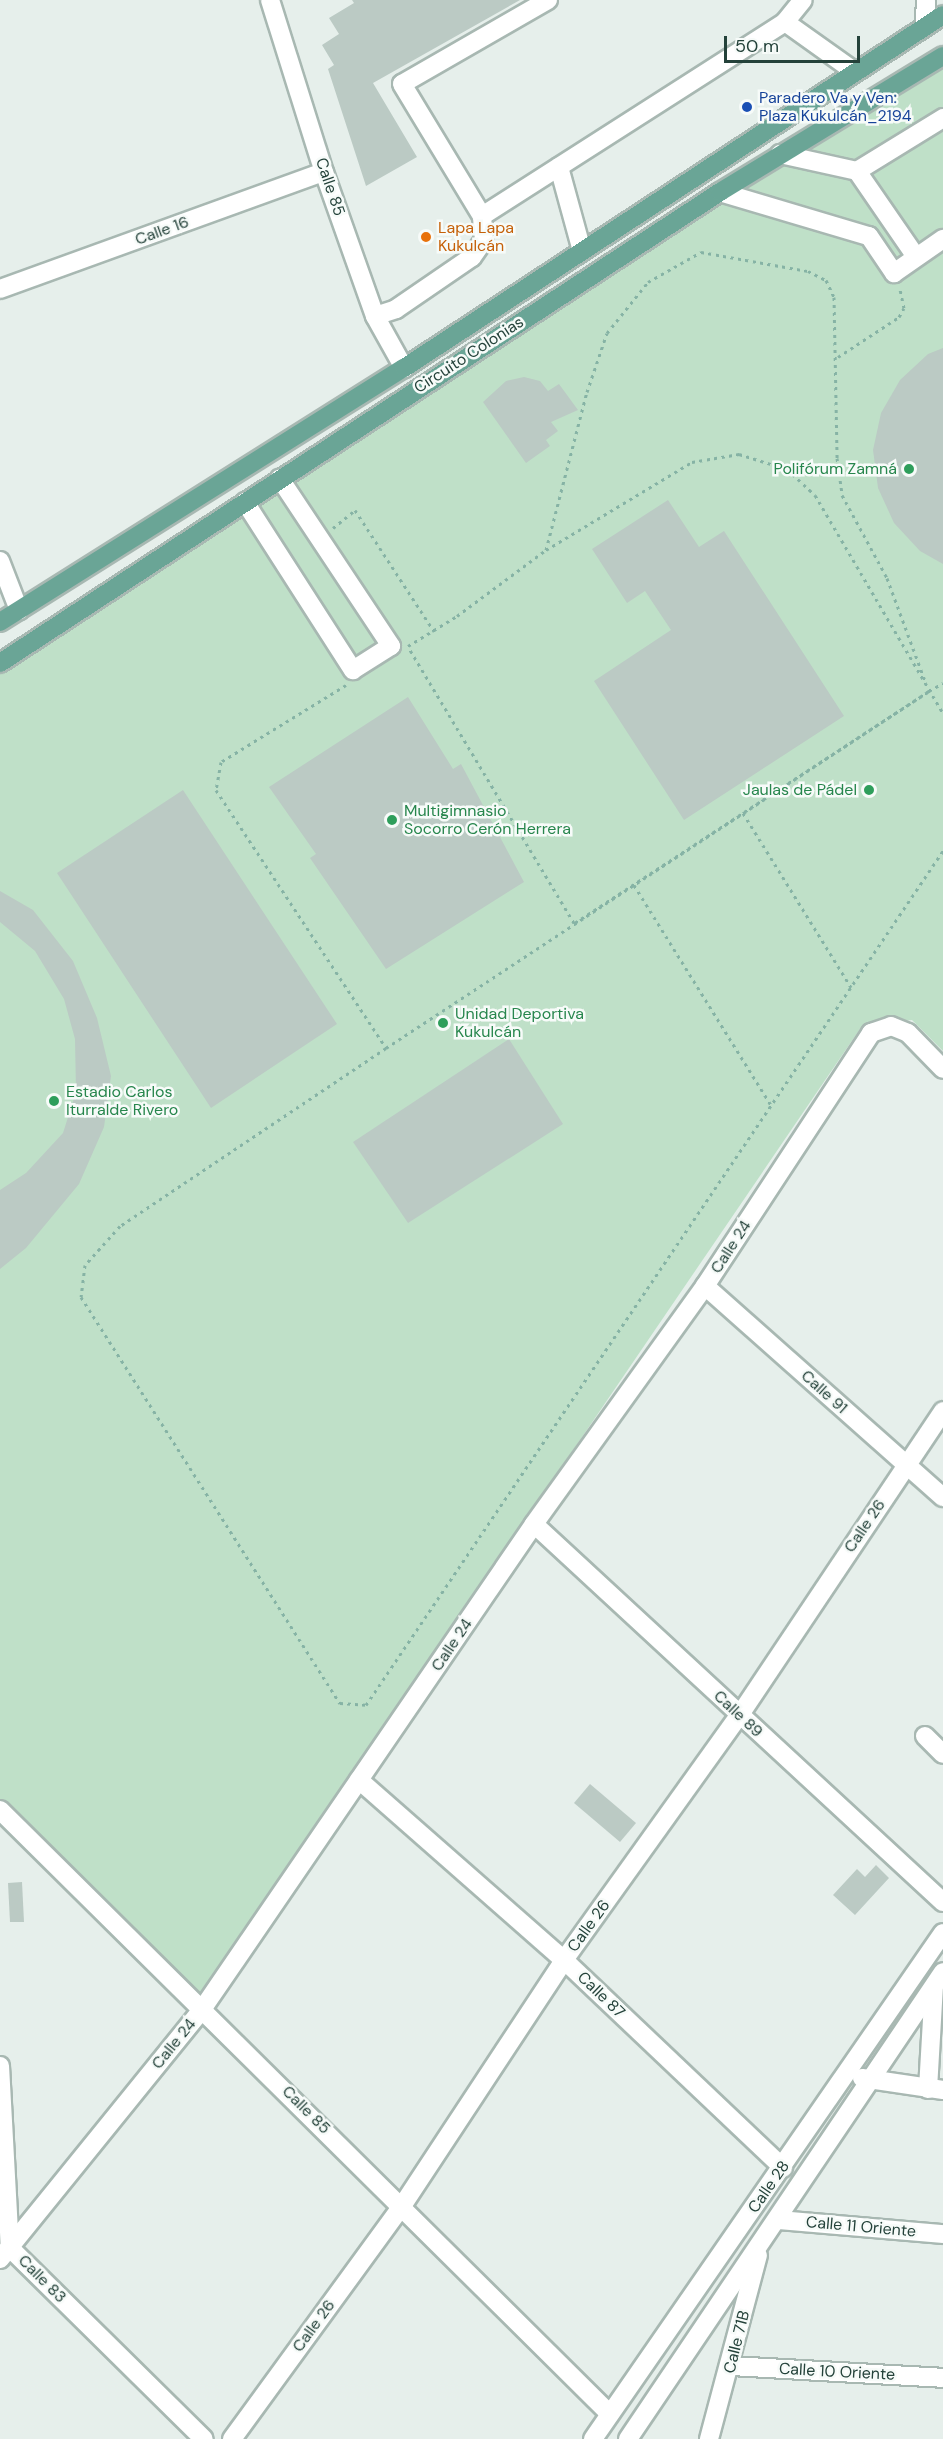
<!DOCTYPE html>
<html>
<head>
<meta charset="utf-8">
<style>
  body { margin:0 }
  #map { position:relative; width:943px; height:2439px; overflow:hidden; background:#e6efeb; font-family:"DM Sans",sans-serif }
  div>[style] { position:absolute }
  .green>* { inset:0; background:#bfe0c8 }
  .building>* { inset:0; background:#bbcac4 }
  .path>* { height:3px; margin-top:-1.5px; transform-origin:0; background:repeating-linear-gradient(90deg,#86b3a5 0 3px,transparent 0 7.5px) }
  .roads { filter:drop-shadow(2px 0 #a8b8b2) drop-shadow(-2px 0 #a8b8b2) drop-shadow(0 2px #a8b8b2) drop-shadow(0 -2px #a8b8b2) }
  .minor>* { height:18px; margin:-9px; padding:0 9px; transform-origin:9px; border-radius:9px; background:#fff }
  .major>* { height:18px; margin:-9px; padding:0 9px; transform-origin:9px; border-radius:9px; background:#6aa596 }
  .dots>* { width:16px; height:16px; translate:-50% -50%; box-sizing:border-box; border:3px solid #f7fbf9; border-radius:50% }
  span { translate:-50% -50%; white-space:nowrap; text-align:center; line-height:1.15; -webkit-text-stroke:5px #f7fbf9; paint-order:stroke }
  .transit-label { font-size:16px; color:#164399 }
  .left { translate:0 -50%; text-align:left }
  .street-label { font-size:16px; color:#24423a }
  .food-label { font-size:16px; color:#c56008 }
  .leisure-label { font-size:16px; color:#27864d }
  .right { translate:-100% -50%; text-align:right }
  .scale { position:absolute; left:724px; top:36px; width:136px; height:27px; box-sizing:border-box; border:3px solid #24423a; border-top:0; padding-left:8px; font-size:18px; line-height:21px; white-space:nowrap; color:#24423a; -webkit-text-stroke:4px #f7fbf9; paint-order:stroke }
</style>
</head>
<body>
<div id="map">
  <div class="green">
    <i style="clip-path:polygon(943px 56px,943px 1051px,912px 1020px,862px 1026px,202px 1995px,0 1802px,0 670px)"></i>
  </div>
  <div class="building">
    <i style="clip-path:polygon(352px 0,520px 0,373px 83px,417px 157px,366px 186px,328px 69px,334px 65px,322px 45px,339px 34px,329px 18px,354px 3px)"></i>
    <i style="clip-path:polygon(943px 348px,943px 564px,920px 551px,894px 523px,878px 488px,873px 450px,881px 413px,900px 380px,928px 354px)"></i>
    <i style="clip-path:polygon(524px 377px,540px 381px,548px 391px,559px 384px,578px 410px,551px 422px,558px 431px,546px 440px,550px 446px,526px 463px,483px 402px,506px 381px)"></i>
    <i style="clip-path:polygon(668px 500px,699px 547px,724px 531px,844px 716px,684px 820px,594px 681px,671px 630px,645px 591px,627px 603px,592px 549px)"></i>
    <i style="clip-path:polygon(408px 697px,453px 769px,461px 764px,524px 882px,386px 969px,310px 858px,316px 854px,269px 787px)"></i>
    <i style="clip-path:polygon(183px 790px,337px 1024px,211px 1108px,57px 873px)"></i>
    <i style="clip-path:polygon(0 891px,33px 910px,73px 961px,97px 1018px,111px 1076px,104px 1127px,79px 1184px,26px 1248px,0 1269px,0 1190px,26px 1173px,63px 1133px,76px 1092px,75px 1039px,64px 999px,35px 951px,0 922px)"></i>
    <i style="clip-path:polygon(509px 1039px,563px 1124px,408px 1223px,353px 1142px)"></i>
    <i style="clip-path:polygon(590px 1784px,636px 1823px,620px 1842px,574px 1803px)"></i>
    <i style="clip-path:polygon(876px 1865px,889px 1878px,855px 1915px,833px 1895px,857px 1869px,865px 1877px)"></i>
    <i style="clip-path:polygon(22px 1882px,24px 1922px,10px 1922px,8px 1883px)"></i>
  </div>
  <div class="path">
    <i style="left:838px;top:357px;width:73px;rotate:-33.3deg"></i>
    <i style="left:899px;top:317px;width:10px;rotate:-61deg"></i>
    <i style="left:904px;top:308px;width:19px;rotate:-102deg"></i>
    <i style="left:333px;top:528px;width:28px;rotate:-39deg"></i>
    <i style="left:355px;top:510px;width:145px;rotate:56.9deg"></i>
    <i style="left:546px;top:550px;width:163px;rotate:-75.5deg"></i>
    <i style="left:587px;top:392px;width:62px;rotate:-71.3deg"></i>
    <i style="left:607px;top:333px;width:65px;rotate:-51.2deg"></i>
    <i style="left:648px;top:282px;width:61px;rotate:-29.5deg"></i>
    <i style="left:701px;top:252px;width:109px;rotate:10.1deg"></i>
    <i style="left:808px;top:271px;width:20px;rotate:27deg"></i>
    <i style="left:826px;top:280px;width:19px;rotate:65deg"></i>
    <i style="left:834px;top:297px;width:161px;rotate:88.9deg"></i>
    <i style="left:837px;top:458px;width:37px;rotate:82deg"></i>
    <i style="left:842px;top:495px;width:94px;rotate:61.5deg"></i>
    <i style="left:887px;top:578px;width:110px;rotate:69.7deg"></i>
    <i style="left:408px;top:646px;width:57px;rotate:-31.5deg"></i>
    <i style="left:457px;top:616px;width:111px;rotate:-36.6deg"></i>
    <i style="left:546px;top:550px;width:170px;rotate:-31.1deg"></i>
    <i style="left:692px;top:462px;width:48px;rotate:-9.7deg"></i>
    <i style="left:739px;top:454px;width:50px;rotate:17.4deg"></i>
    <i style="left:787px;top:469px;width:38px;rotate:43deg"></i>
    <i style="left:815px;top:495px;width:253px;rotate:59.6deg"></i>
    <i style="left:346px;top:685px;width:147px;rotate:148.4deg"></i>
    <i style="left:221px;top:762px;width:28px;rotate:100deg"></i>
    <i style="left:216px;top:790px;width:309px;rotate:56.6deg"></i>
    <i style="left:386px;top:1048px;width:320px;rotate:146.2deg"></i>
    <i style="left:120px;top:1226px;width:52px;rotate:131.9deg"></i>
    <i style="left:85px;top:1265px;width:32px;rotate:97deg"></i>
    <i style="left:81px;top:1297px;width:482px;rotate:57.5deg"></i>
    <i style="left:340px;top:1703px;width:26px;rotate:4deg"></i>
    <i style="left:366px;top:1705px;width:1031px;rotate:-55.96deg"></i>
    <i style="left:929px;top:691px;width:16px;rotate:-30deg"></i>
    <i style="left:743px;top:813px;width:205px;rotate:58.2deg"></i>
    <i style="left:634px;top:885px;width:259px;rotate:58.1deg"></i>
    <i style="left:386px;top:1048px;width:650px;rotate:-33.32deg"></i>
    <i style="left:929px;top:691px;width:424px;rotate:146.8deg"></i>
    <i style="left:574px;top:923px;width:321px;rotate:-121deg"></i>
  </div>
  <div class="roads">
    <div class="minor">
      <i style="left:270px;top:0;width:180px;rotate:72.6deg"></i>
      <i style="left:324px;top:172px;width:153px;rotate:70.5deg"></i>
      <i style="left:375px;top:316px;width:60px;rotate:60.9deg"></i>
      <i style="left:548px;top:0;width:168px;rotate:150.1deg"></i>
      <i style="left:402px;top:84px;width:154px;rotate:58.8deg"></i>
      <i style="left:482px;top:216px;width:360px;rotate:-32.6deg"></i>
      <i style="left:785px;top:22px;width:28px;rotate:-51deg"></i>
      <i style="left:785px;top:22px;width:86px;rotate:35.5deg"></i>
      <i style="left:925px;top:24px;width:24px;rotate:-88deg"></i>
      <i style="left:780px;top:154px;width:79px;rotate:12.4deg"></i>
      <i style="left:857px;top:171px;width:101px;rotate:-31.6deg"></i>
      <i style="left:559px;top:167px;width:87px;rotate:74.7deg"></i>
      <i style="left:857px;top:171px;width:104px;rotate:55.5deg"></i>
      <i style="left:720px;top:192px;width:155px;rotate:16.5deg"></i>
      <i style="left:869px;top:236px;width:45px;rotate:56deg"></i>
      <i style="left:894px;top:273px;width:60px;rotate:-34.8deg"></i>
      <i style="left:0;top:289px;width:344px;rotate:-19.9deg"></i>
      <i style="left:375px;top:316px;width:22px;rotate:-18deg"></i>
      <i style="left:396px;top:309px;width:92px;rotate:-34.4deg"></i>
      <i style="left:472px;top:257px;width:21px;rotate:-55deg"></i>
      <i style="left:484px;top:240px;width:24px;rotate:-95deg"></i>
      <i style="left:245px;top:502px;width:200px;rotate:57.3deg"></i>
      <i style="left:353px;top:670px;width:45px;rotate:-32.3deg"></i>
      <i style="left:391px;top:646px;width:201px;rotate:-123.6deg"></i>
      <i style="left:0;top:561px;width:53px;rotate:68.8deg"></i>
      <i style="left:705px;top:1286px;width:318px;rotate:41.6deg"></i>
      <i style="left:534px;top:1524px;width:557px;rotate:42.74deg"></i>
      <i style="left:925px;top:1736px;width:25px;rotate:45deg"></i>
      <i style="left:359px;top:1780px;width:273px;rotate:41.3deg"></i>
      <i style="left:564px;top:1960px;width:302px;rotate:43.5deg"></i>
      <i style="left:0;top:1810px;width:857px;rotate:44.72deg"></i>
      <i style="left:0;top:2066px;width:182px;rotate:86.9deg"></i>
      <i style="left:10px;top:2248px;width:272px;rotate:44.6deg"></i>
      <i style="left:862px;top:2078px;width:82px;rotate:8.4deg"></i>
      <i style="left:928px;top:2089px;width:103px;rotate:-86.7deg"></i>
      <i style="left:779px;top:2220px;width:165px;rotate:4.9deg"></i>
      <i style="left:0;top:2259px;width:323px;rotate:-51deg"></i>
      <i style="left:203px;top:2008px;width:586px;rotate:-55.63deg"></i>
      <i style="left:534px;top:1524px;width:293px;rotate:-54.3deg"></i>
      <i style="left:705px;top:1286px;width:303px;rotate:-56.7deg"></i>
      <i style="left:871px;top:1033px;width:21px;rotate:-19deg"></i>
      <i style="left:891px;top:1026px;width:18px;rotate:22deg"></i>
      <i style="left:908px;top:1033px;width:50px;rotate:45.8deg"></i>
      <i style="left:731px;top:2366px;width:212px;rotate:3.2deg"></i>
      <i style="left:232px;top:2439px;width:288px;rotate:-53.9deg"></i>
      <i style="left:402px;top:2206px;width:295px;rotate:-56.6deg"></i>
      <i style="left:564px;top:1960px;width:300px;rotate:-54.4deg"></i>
      <i style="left:739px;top:1716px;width:367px;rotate:-56.2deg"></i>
      <i style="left:593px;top:2439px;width:615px;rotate:-55.33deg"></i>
      <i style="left:628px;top:2439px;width:563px;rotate:-56deg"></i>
      <i style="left:709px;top:2439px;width:190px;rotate:-75.1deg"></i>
    </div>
    <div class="major">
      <i style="left:0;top:622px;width:477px;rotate:-32.2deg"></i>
      <i style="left:404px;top:368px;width:644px;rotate:-33.22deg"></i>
      <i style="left:0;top:663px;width:860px;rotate:-33.19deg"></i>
      <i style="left:720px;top:192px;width:261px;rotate:-31.4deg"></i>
    </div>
  </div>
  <div class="dots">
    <i style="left:747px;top:107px;background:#1a4fb4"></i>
    <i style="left:426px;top:237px;background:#e8710a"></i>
    <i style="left:909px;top:469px;background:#2e9e5b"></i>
    <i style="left:869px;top:790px;background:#2e9e5b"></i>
    <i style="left:392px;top:820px;background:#2e9e5b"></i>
    <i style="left:443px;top:1023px;background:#2e9e5b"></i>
    <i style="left:54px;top:1101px;background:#2e9e5b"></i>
  </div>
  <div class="transit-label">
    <span class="left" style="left:759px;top:107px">Paradero Va y Ven:<br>Plaza Kukulcán_2194</span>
  </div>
  <div class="street-label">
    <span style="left:330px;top:187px;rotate:71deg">Calle 85</span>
    <span style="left:162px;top:231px;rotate:-20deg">Calle 16</span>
    <span style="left:469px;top:355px;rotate:-33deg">Circuito Colonias</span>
    <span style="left:731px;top:1247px;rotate:-57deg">Calle 24</span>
    <span style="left:824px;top:1392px;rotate:42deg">Calle 91</span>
    <span style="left:865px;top:1526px;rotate:-56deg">Calle 26</span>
    <span style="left:452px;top:1645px;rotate:-56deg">Calle 24</span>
    <span style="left:738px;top:1714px;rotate:43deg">Calle 89</span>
    <span style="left:589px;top:1926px;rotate:-54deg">Calle 26</span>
    <span style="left:601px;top:1995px;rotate:44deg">Calle 87</span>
    <span style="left:174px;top:2044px;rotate:-51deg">Calle 24</span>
    <span style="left:306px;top:2110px;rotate:45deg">Calle 85</span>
    <span style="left:769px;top:2187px;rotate:-55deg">Calle 28</span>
    <span style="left:861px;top:2227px;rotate:5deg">Calle 11 Oriente</span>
    <span style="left:42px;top:2279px;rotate:45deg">Calle 83</span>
    <span style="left:314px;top:2326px;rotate:-54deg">Calle 26</span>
    <span style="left:737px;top:2342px;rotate:-76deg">Calle 71B</span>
    <span style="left:837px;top:2372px;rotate:3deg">Calle 10 Oriente</span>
  </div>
  <div class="food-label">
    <span class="left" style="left:438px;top:237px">Lapa Lapa<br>Kukulcán</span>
  </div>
  <div class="leisure-label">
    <span class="right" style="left:897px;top:469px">Polifórum Zamná</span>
    <span class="right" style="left:857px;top:790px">Jaulas de Pádel</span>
    <span class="left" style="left:404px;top:820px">Multigimnasio<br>Socorro Cerón Herrera</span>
    <span class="left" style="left:455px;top:1023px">Unidad Deportiva<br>Kukulcán</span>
    <span class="left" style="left:66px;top:1101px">Estadio Carlos<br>Iturralde Rivero</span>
  </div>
  <div class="scale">50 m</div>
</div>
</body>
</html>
